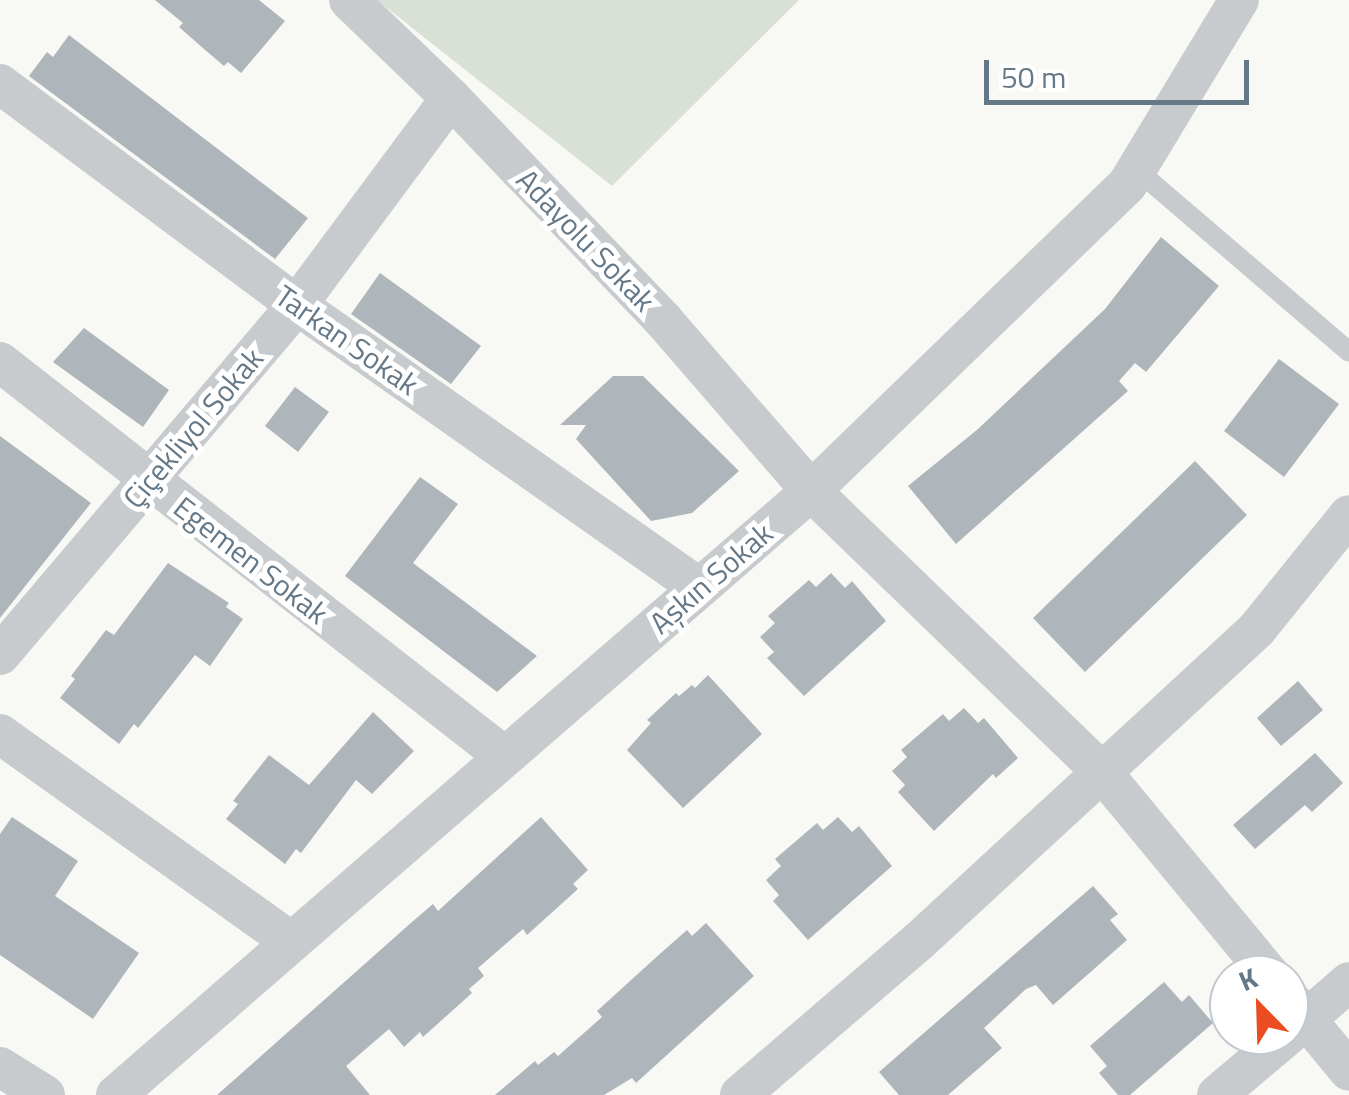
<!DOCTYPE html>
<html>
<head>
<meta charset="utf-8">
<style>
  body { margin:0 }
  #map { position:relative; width:1349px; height:1095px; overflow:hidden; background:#f8f8f4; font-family:"Titillium Web",sans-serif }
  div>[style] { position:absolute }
  .green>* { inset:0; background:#d9e0d5 }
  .building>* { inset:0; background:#aeb6bc }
  .service>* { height:20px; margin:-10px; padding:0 10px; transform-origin:10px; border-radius:10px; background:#c7cbce }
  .minor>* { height:40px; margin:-20px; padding:0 20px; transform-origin:20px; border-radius:20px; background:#c7cbce }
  span { translate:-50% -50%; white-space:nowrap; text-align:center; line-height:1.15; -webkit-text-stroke:10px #fff; paint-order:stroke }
  .street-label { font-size:30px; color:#657887 }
  .north { position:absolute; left:1209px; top:955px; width:100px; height:100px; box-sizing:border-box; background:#fff; border:2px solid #c1c9cf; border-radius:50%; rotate:337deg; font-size:28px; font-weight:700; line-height:40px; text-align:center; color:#657887 }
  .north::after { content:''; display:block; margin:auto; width:35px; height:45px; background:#eb4c21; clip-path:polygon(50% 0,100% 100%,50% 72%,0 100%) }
  .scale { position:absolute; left:984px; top:60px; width:265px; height:45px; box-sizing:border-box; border:5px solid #657887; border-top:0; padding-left:12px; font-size:30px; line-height:35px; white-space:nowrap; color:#657887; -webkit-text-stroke:8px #fff; paint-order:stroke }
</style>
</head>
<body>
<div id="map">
  <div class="green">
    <i style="clip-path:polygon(377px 0,799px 0,612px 186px)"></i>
  </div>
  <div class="building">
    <i style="clip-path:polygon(155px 0,259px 0,285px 21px,241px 73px,228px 62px,224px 66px,204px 49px,179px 27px,183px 23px)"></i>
    <i style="clip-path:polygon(69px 35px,308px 218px,275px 259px,29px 76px,47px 52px,53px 57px)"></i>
    <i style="clip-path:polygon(1161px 237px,1219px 286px,1146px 372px,1135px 363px,1119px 381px,1128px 391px,956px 544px,908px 486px,978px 429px,1105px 309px)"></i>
    <i style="clip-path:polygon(380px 273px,481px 346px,451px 384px,351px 314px)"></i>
    <i style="clip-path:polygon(84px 328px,169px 390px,143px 427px,53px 362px)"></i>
    <i style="clip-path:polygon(1279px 359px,1339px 404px,1284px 477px,1224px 431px)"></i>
    <i style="clip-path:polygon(613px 376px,643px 376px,739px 471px,692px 513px,651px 521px,576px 439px,586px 425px,560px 425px)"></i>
    <i style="clip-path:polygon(295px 387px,329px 412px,298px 452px,265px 426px)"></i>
    <i style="clip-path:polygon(0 436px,91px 503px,0 618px)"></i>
    <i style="clip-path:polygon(1195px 461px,1247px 515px,1085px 672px,1033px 618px)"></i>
    <i style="clip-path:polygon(420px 477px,458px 504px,413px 563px,537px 656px,497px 692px,345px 576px)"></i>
    <i style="clip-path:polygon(168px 563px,229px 603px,226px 607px,243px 619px,210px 666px,195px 655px,138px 728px,134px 724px,119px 744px,60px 698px,75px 679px,71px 676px,106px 630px,114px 635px)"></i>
    <i style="clip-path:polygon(831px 573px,845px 588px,852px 581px,886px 621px,804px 696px,767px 658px,774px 652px,760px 637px,775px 623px,768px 616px,809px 580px,816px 587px)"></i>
    <i style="clip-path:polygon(708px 675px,762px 734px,683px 808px,627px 750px,651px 723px,647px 720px,676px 693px,679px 696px,692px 685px,695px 688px)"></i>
    <i style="clip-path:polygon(1298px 681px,1323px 710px,1281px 746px,1257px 718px)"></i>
    <i style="clip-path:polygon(964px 708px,978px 723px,984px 718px,1018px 758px,996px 778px,993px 774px,934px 831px,898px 792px,905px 785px,892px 771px,907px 757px,901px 750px,943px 714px,949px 721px)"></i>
    <i style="clip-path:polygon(373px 712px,414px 751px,372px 794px,356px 780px,301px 853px,296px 849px,285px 864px,226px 819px,238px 804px,233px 801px,269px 755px,309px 785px)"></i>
    <i style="clip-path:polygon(1315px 753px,1343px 783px,1312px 812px,1305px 805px,1255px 849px,1233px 825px)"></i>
    <i style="clip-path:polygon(12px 817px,78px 861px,55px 896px,139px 953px,93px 1019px,0 955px,0 834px)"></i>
    <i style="clip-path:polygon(541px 817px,588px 870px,573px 884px,578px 889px,527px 935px,523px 929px,478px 968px,484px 976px,469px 989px,472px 993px,423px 1037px,420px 1032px,404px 1047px,389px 1029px,346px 1066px,370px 1095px,217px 1095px,412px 922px,433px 904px,438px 911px)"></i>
    <i style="clip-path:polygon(838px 817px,852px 832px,859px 826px,892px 866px,808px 940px,773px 901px,779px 895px,766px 880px,781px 866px,775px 859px,817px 823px,823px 830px)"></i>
    <i style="clip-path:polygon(1093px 886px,1118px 914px,1110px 920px,1127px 940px,1053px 1005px,1036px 985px,1026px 989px,984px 1028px,1002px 1048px,948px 1095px,899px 1095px,879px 1072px)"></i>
    <i style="clip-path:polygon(706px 923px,754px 976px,636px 1083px,632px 1078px,604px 1095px,495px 1095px,535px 1061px,538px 1065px,554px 1052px,558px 1056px,602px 1017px,597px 1011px,662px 952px,687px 930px,692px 936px)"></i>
    <i style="clip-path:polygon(1164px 982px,1182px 1002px,1189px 995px,1213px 1023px,1130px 1095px,1118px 1095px,1099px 1073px,1107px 1066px,1090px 1046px)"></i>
  </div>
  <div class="service">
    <i style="left:1137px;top:170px;width:279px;rotate:40.6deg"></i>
  </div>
  <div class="minor">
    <i style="left:349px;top:0;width:141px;rotate:43.9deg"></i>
    <i style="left:451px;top:98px;width:308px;rotate:46.3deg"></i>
    <i style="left:664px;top:321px;width:225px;rotate:49.1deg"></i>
    <i style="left:811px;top:491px;width:405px;rotate:44deg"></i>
    <i style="left:1102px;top:772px;width:264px;rotate:50.4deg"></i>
    <i style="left:0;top:84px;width:370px;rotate:36.7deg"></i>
    <i style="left:297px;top:305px;width:492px;rotate:35.1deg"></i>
    <i style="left:0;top:362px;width:640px;rotate:38.02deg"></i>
    <i style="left:0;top:655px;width:459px;rotate:-49.7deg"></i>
    <i style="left:297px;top:305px;width:258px;rotate:-53.4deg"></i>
    <i style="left:0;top:734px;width:356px;rotate:35.5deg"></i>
    <i style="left:1289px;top:998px;width:94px;rotate:50.6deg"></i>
    <i style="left:1289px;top:1034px;width:79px;rotate:-40.9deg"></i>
    <i style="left:0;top:1067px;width:53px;rotate:31.9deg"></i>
    <i style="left:116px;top:1095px;width:921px;rotate:-40.99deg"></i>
    <i style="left:811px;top:491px;width:440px;rotate:-44.1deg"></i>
    <i style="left:1127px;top:185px;width:216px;rotate:-58.8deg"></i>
    <i style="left:740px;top:1095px;width:235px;rotate:-40.7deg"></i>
    <i style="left:918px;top:942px;width:461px;rotate:-42.7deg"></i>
    <i style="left:1257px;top:629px;width:146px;rotate:-51.1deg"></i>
    <i style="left:1217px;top:1095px;width:93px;rotate:-40.2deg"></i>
  </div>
  <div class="street-label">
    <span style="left:586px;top:240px;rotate:46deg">Adayolu Sokak</span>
    <span style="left:347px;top:340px;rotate:35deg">Tarkan Sokak</span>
    <span style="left:193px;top:428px;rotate:-50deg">Çiçekliyol Sokak</span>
    <span style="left:251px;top:560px;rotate:38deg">Egemen Sokak</span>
    <span style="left:711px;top:578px;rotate:-41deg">Aşkın Sokak</span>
  </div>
  <div class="north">K</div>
  <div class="scale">50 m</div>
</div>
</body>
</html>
